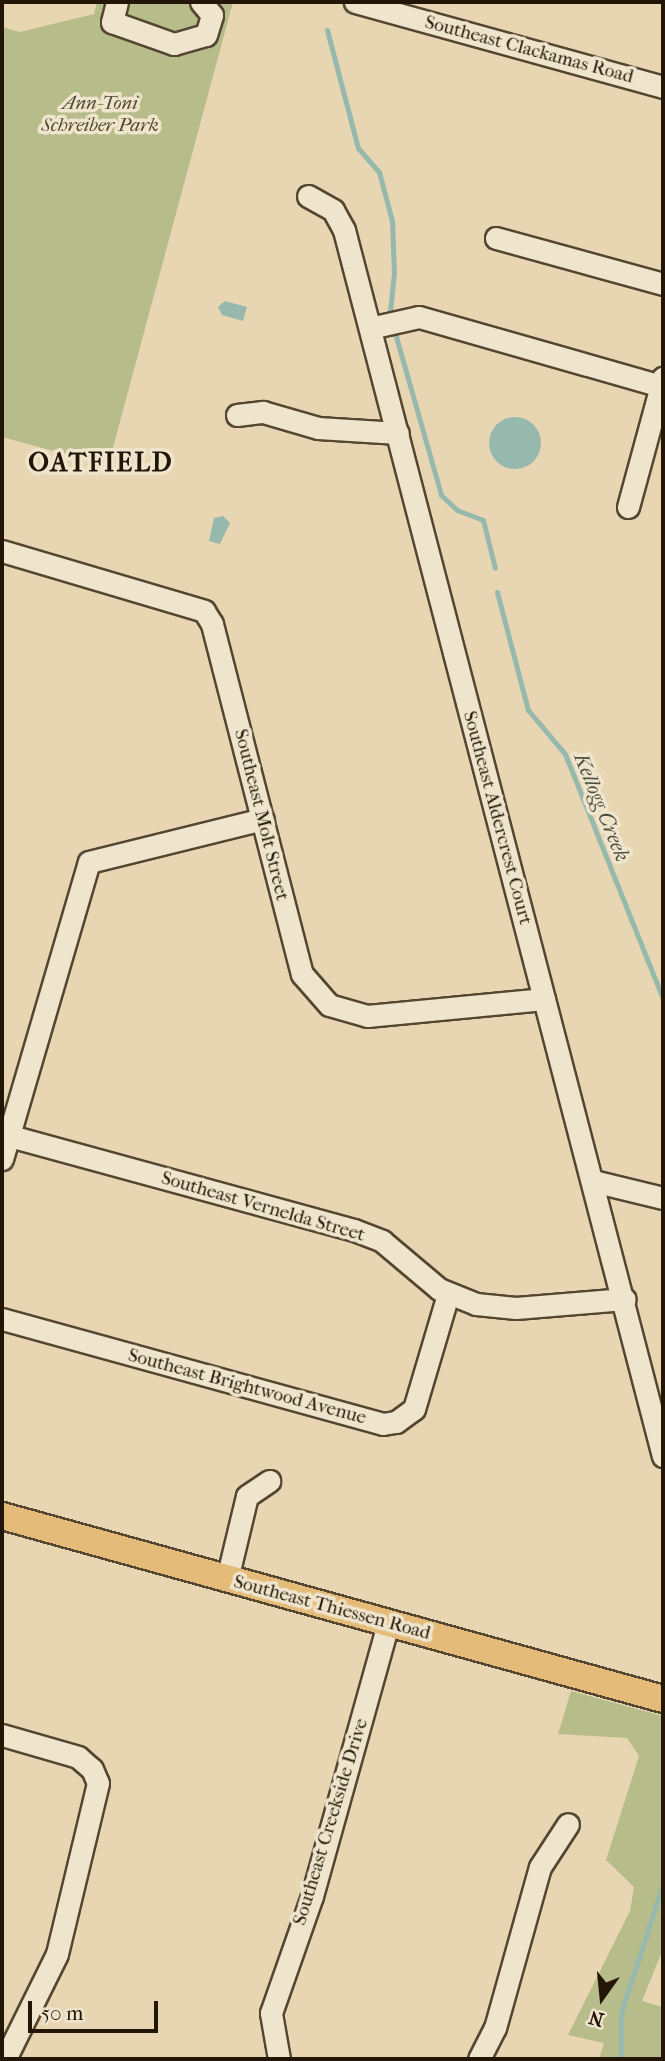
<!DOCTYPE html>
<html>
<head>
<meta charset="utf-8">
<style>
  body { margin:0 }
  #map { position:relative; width:665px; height:2061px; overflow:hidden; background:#e7d6b1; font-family:"IM FELL French Canon",serif }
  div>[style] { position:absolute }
  .green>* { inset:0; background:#b7bd8a }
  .water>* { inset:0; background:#97b9ad }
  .round { border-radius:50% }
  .stream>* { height:5px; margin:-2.5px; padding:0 2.5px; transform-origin:2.5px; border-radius:2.5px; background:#97b9ad }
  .roads { filter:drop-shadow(2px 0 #544631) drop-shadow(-2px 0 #544631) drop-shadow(0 2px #544631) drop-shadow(0 -2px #544631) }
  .minor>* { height:21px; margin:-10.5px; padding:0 10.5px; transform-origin:10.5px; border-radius:10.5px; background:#efe4cc }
  .major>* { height:26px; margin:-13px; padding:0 13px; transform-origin:13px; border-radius:13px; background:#e4bb78 }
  span { translate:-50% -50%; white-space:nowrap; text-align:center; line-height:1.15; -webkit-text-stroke:7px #efe4cc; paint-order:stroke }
  .street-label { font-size:19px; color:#231606 }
  .park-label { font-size:19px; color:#4f482e; font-style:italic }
  .water-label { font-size:21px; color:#4c4f40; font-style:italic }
  .district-label { font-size:26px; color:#231606; font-weight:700; letter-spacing:2px }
  .frame { position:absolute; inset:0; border:4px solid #231606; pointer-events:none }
  .north { position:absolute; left:567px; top:1963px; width:70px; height:70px; -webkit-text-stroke:5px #efe4cc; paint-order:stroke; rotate:195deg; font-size:19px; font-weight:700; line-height:28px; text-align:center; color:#231606 }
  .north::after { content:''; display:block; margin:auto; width:24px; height:32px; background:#231606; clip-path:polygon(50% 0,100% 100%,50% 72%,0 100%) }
  .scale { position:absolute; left:28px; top:2001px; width:130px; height:32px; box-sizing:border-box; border:4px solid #231606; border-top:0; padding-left:9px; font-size:21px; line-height:24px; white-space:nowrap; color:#231606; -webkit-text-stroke:5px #efe4cc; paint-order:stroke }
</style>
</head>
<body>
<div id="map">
  <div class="green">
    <i style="clip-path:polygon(97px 2px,233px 2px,108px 466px,2px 437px,2px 27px,20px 32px,94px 14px)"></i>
    <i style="clip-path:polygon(571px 1691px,663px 1716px,663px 1949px,642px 2001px,663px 2007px,663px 2059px,599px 2059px,604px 2043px,568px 2035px,630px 1911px,634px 1887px,606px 1860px,639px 1756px,627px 1738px,558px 1734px)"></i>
  </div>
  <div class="water">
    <i style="clip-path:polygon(225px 301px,247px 307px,243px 321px,222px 315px,218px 307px)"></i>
    <i class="round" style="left:489px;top:417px;width:52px;height:52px"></i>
    <i style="clip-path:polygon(223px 516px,230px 523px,220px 544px,209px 541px,214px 518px)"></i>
  </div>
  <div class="stream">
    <i style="left:327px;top:30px;width:122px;rotate:75.3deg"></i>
    <i style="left:358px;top:148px;width:32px;rotate:49deg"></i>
    <i style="left:379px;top:172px;width:51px;rotate:75.1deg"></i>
    <i style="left:392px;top:221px;width:52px;rotate:87.8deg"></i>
    <i style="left:394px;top:273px;width:39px;rotate:96deg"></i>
    <i style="left:395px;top:333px;width:168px;rotate:74.1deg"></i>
    <i style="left:441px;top:495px;width:22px;rotate:43deg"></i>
    <i style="left:457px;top:510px;width:28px;rotate:21deg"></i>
    <i style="left:483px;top:520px;width:49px;rotate:76deg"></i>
    <i style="left:497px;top:592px;width:122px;rotate:75.3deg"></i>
    <i style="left:528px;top:710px;width:57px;rotate:49.9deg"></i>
    <i style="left:565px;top:754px;width:264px;rotate:68.2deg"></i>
    <i style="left:621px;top:2059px;width:46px;rotate:-90deg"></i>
    <i style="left:621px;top:2013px;width:136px;rotate:-72deg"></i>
  </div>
  <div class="roads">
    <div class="minor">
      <i style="left:117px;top:2px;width:21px;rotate:104deg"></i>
      <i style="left:112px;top:22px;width:66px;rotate:19.5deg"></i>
      <i style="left:174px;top:44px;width:33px;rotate:-16deg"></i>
      <i style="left:206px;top:35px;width:21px;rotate:-73deg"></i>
      <i style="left:212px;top:15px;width:17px;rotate:-130deg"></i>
      <i style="left:355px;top:2px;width:320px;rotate:15.4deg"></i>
      <i style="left:308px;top:196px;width:29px;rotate:29deg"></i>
      <i style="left:333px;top:210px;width:23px;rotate:61deg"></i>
      <i style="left:344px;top:230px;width:1267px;rotate:75.42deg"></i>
      <i style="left:496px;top:238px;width:173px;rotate:15.4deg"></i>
      <i style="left:370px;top:328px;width:50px;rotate:-12.7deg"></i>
      <i style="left:419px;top:317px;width:252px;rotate:15.9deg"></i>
      <i style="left:237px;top:415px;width:26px;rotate:-7deg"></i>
      <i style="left:263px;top:412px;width:57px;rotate:16.2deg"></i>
      <i style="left:318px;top:428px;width:80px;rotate:3.6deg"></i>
      <i style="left:628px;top:507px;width:134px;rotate:-74.8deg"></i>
      <i style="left:2px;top:551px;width:211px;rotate:16.5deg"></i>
      <i style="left:204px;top:611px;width:15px;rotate:58deg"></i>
      <i style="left:212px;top:624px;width:361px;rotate:75.6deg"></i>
      <i style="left:302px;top:974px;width:41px;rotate:48.9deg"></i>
      <i style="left:329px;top:1005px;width:40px;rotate:16deg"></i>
      <i style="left:367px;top:1016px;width:178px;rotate:-5.5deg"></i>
      <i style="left:10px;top:1136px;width:357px;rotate:15.3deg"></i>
      <i style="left:354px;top:1230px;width:30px;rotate:21deg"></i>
      <i style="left:382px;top:1241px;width:75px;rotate:40.1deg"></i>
      <i style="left:439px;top:1289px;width:40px;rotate:22deg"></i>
      <i style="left:476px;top:1304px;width:40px;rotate:5.7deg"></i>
      <i style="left:516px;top:1308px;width:109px;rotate:-4.7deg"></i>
      <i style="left:2px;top:1159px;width:309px;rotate:-73.7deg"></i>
      <i style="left:89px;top:862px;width:179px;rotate:-13.9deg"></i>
      <i style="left:593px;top:1181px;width:72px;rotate:13.7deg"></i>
      <i style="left:2px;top:1319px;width:395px;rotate:15.4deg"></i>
      <i style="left:383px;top:1424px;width:13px;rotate:-9deg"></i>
      <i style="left:396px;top:1422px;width:22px;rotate:-36deg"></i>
      <i style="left:414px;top:1409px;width:120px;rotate:-73.5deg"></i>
      <i style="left:227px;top:1579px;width:85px;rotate:-76.5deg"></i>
      <i style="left:247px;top:1496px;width:27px;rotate:-34deg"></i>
      <i style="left:2px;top:1735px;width:79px;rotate:16.1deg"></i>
      <i style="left:78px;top:1757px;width:18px;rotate:41deg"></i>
      <i style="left:92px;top:1769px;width:15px;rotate:67deg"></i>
      <i style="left:98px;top:1783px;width:176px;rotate:103.5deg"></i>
      <i style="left:57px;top:1954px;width:117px;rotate:116.3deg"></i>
      <i style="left:279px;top:2059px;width:47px;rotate:-99.9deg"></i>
      <i style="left:271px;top:2013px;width:124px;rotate:-70.7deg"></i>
      <i style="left:312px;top:1896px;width:282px;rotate:-74.4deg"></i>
      <i style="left:479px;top:2059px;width:35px;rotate:-63deg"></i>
      <i style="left:495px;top:2028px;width:167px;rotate:-74.4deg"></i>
      <i style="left:540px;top:1867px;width:51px;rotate:-56.9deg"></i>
    </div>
    <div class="major">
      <i style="left:2px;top:1516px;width:686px;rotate:15.47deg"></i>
    </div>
  </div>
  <div class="street-label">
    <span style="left:529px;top:50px;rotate:15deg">Southeast Clackamas Road</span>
    <span style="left:261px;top:815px;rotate:76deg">Southeast Molt Street</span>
    <span style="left:497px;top:818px;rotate:75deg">Southeast Aldercrest Court</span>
    <span style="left:263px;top:1207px;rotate:16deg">Southeast Vernelda Street</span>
    <span style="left:247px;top:1387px;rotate:15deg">Southeast Brightwood Avenue</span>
    <span style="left:332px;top:1608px;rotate:15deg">Southeast Thiessen Road</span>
    <span style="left:331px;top:1822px;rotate:-73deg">Southeast Creekside Drive</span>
  </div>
  <div class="park-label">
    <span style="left:100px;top:115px">Ann-Toni<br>Schreiber Park</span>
  </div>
  <div class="water-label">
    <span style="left:602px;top:807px;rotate:68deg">Kellogg Creek</span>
  </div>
  <div class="district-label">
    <span style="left:101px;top:463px">OATFIELD</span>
  </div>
  <div class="frame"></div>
  <div class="north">N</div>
  <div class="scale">50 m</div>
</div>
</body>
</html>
